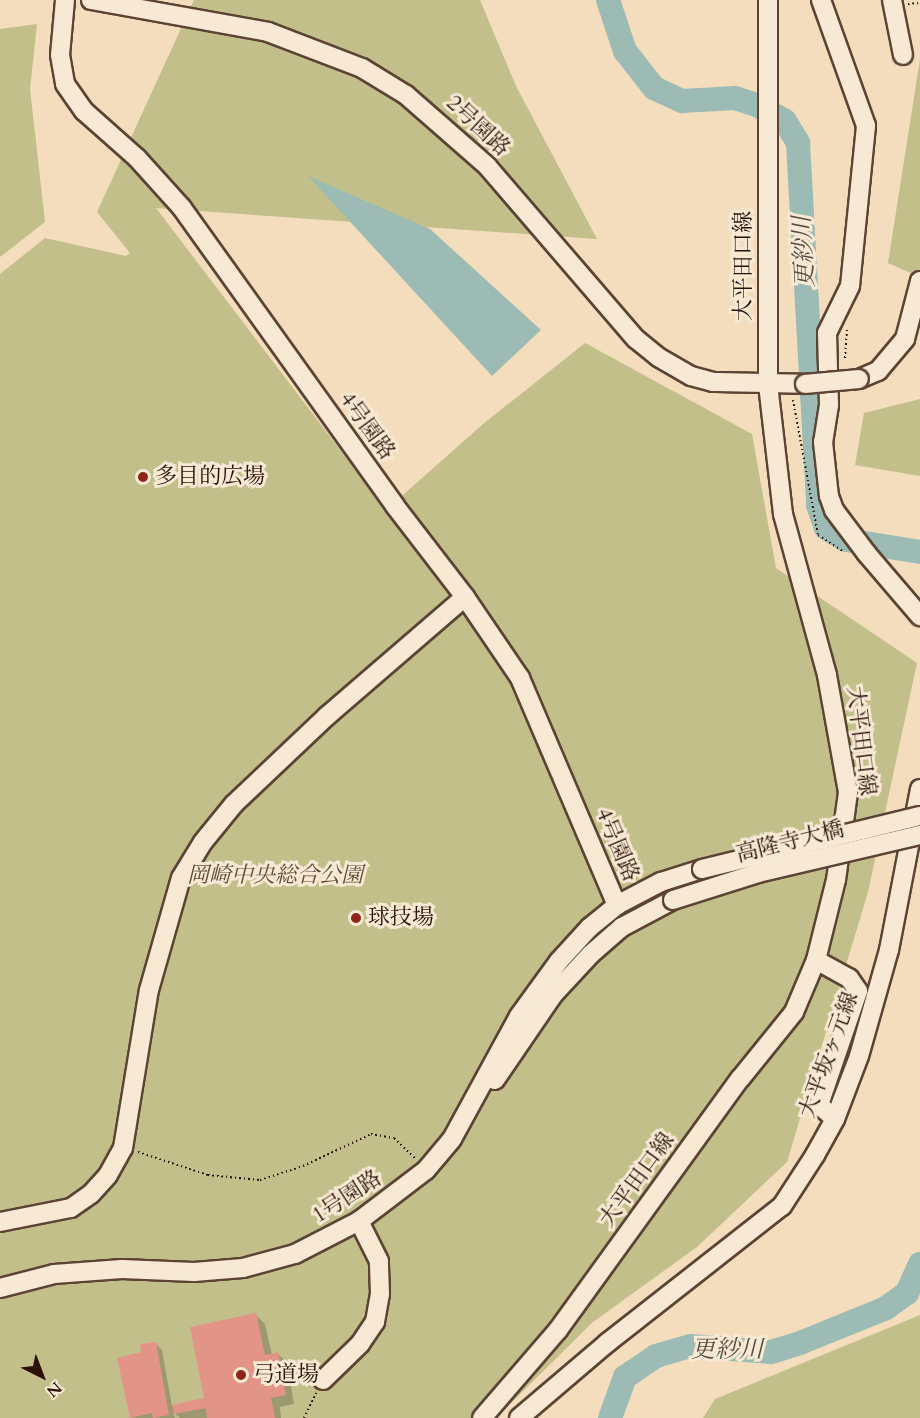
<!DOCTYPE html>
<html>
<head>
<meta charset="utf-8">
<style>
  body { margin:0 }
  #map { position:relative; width:920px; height:1418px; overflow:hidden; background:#f3ddbc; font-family:Cardo,"Noto Serif JP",serif }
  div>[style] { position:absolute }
  .green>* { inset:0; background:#c3bf8b }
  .water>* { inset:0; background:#9cbbb5 }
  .shadow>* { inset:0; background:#0003 }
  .river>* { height:24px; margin:-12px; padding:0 12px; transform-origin:12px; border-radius:12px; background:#9cbbb5 }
  .building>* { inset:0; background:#e29586 }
  .path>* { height:2px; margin-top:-1px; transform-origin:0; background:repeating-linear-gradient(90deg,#2a1006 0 1.5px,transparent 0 4.5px) }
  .roads { filter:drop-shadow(2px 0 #5c4334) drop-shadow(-2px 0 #5c4334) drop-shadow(0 2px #5c4334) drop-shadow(0 -2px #5c4334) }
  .minor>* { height:18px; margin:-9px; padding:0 9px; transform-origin:9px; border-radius:9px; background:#f7e9d3 }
  .bridges { filter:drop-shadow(2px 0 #5c4334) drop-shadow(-2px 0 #5c4334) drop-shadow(0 2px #5c4334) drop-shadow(0 -2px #5c4334) }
  .minor-bridge>* { height:18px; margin:-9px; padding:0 9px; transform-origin:9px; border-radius:9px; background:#f7e9d3 }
  .dots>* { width:16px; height:16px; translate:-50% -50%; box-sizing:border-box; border:3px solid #f7e9d3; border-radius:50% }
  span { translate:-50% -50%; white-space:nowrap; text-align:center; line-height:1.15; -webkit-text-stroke:6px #f7e9d3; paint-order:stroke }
  .street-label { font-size:22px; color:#2a1006 }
  .poi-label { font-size:22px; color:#2a1006 }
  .left { translate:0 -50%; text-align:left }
  .park-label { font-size:22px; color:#604d35; font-style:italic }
  .water-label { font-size:24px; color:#524c43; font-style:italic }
  .north { position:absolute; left:12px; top:1346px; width:60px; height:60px; -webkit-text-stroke:4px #f7e9d3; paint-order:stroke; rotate:138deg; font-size:16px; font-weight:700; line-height:24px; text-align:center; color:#2a1006 }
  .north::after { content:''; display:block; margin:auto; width:21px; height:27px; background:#2a1006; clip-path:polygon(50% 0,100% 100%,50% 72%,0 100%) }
</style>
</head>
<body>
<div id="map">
  <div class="green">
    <i style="clip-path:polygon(194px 0,480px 0,516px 86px,597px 239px,156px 208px,386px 510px,483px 424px,585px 343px,752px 434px,776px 568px,917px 663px,868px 892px,787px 1162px,697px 1247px,593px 1322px,496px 1418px,0 1418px,0 274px,45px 238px,126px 256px,130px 253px,97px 212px)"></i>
    <i style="clip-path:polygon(37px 24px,30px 89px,45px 222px,0 257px,0 29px)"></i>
    <i style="clip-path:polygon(920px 59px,920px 304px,913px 274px,888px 263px)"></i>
    <i style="clip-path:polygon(920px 399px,920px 476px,855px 465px,864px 413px)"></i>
    <i style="clip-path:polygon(920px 1315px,920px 1418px,703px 1418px,715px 1399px)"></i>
  </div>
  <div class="water">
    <i style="clip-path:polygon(308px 176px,430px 229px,541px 330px,492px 376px)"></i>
  </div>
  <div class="shadow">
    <i style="clip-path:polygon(256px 1315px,265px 1324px,272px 1355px,278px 1354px,287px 1362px,294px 1404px,280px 1407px,281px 1418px,180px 1418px,173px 1412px,175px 1418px,132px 1418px,118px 1359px,143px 1353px,155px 1343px,162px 1350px,172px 1406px,205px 1399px)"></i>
  </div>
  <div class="river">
    <i style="left:608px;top:0;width:54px;rotate:71.6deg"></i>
    <i style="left:625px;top:51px;width:47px;rotate:51.9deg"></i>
    <i style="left:654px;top:88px;width:31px;rotate:25deg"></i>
    <i style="left:682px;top:101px;width:53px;rotate:-3.2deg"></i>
    <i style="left:735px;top:98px;width:23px;rotate:18deg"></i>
    <i style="left:757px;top:105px;width:32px;rotate:30deg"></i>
    <i style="left:785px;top:121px;width:26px;rotate:59deg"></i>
    <i style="left:798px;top:143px;width:363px;rotate:86.8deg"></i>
    <i style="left:818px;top:505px;width:24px;rotate:71deg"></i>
    <i style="left:826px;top:528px;width:23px;rotate:31deg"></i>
    <i style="left:846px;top:540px;width:75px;rotate:9.2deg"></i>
    <i style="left:610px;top:1418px;width:44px;rotate:-69.9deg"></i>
    <i style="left:625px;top:1377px;width:37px;rotate:-34deg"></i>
    <i style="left:656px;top:1356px;width:36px;rotate:-16deg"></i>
    <i style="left:691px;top:1346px;width:80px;rotate:4.3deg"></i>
    <i style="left:771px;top:1352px;width:30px;rotate:-17deg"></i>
    <i style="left:800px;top:1343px;width:93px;rotate:-22.1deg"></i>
    <i style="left:886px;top:1308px;width:26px;rotate:-36deg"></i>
    <i style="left:907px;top:1293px;width:32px;rotate:-66deg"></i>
  </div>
  <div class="building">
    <i style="clip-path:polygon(256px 1313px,265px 1355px,278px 1352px,286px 1395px,271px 1398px,275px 1418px,207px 1418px,206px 1408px,174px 1414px,172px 1405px,204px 1398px,190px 1327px)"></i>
    <i style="clip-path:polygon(156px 1342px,169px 1415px,153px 1418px,152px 1413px,130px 1418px,117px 1358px,141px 1352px,140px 1344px)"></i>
  </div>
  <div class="path">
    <i style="left:908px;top:4px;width:12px;rotate:-5deg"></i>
    <i style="left:845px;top:358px;width:30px;rotate:-86deg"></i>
    <i style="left:793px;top:400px;width:137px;rotate:79.5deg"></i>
    <i style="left:818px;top:535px;width:31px;rotate:33deg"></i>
    <i style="left:138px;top:1152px;width:74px;rotate:18.2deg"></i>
    <i style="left:208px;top:1175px;width:52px;rotate:5.5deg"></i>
    <i style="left:260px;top:1180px;width:45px;rotate:-18deg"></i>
    <i style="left:303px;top:1166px;width:75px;rotate:-25.2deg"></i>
    <i style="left:371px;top:1134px;width:23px;rotate:10deg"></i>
    <i style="left:394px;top:1138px;width:30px;rotate:44deg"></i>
    <i style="left:304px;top:1418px;width:28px;rotate:-64deg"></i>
  </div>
  <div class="roads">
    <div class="minor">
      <i style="left:65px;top:0;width:55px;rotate:95.2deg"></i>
      <i style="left:60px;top:55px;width:29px;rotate:80deg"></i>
      <i style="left:65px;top:84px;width:33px;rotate:55deg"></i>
      <i style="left:84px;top:111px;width:71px;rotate:41.6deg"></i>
      <i style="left:137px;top:158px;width:67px;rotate:48deg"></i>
      <i style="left:182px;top:208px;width:366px;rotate:54.4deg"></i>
      <i style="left:395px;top:506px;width:115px;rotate:52.4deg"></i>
      <i style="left:465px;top:597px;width:98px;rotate:55.8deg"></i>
      <i style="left:520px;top:678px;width:247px;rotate:66.9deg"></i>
      <i style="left:91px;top:0;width:180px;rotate:10.2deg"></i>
      <i style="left:268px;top:32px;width:101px;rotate:21deg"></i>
      <i style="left:362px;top:68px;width:52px;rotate:31.5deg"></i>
      <i style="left:406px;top:95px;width:108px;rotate:41.2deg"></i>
      <i style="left:487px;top:166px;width:228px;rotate:49.3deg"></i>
      <i style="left:636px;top:339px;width:28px;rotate:39deg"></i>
      <i style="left:658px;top:357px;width:38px;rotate:30deg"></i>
      <i style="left:691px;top:376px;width:23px;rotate:15deg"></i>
      <i style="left:713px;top:382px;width:92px;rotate:1.2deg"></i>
      <i style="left:821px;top:0;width:134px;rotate:70.3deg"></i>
      <i style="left:866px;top:126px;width:161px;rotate:95.7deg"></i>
      <i style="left:850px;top:286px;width:52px;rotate:116.1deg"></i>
      <i style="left:827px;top:333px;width:72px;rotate:88.4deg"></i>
      <i style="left:829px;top:405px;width:37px;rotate:99deg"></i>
      <i style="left:823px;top:442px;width:54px;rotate:83.7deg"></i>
      <i style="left:829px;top:496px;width:15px;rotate:70deg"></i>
      <i style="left:834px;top:510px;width:55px;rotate:53.1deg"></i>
      <i style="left:867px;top:554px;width:82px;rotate:49.5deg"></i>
      <i style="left:892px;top:0;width:56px;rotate:78.7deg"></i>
      <i style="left:859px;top:379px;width:21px;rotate:-23deg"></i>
      <i style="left:878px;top:371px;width:42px;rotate:-49.8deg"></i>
      <i style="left:905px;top:339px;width:60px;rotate:-75.5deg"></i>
      <i style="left:816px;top:960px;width:38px;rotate:29deg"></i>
      <i style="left:849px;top:978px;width:16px;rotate:55deg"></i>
      <i style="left:858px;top:991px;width:120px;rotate:108.9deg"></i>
      <i style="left:819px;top:1105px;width:21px;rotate:41deg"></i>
      <i style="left:495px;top:1080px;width:103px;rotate:-55.7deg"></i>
      <i style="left:553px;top:995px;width:56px;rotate:-47.2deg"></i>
      <i style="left:591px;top:954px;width:41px;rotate:-41.1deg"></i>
      <i style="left:622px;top:927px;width:58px;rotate:-27.9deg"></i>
      <i style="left:0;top:1222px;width:72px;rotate:-11.2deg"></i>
      <i style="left:71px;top:1208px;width:24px;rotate:-35deg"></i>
      <i style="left:91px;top:1194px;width:25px;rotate:-48deg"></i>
      <i style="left:108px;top:1175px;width:31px;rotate:-61deg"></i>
      <i style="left:123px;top:1148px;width:160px;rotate:-80.7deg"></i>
      <i style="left:149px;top:990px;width:116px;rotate:-74.1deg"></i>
      <i style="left:181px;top:878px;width:42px;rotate:-58.6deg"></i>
      <i style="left:203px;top:842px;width:49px;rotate:-50.8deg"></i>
      <i style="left:234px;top:804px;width:128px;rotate:-43.4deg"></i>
      <i style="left:327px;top:716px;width:182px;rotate:-40.8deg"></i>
      <i style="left:0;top:1288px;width:56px;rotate:-14.5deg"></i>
      <i style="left:54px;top:1274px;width:68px;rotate:-4.2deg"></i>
      <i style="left:122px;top:1269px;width:72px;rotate:2.4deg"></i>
      <i style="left:194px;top:1272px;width:49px;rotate:-4.7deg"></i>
      <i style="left:243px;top:1268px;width:54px;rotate:-15.1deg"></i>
      <i style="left:295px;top:1254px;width:72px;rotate:-27.3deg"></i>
      <i style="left:359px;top:1221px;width:84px;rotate:-37.3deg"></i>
      <i style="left:426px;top:1170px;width:40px;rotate:-50deg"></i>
      <i style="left:452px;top:1139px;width:140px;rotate:-61.4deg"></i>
      <i style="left:519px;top:1016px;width:68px;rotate:-54deg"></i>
      <i style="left:559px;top:961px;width:45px;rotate:-47.7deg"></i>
      <i style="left:589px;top:928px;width:36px;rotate:-39deg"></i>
      <i style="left:617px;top:905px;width:50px;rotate:-27.6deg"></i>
      <i style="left:661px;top:882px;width:43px;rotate:-17.6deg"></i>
      <i style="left:323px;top:1380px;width:52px;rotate:-44.2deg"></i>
      <i style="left:360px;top:1344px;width:27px;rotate:-56deg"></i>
      <i style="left:375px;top:1322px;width:28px;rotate:-80deg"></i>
      <i style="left:380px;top:1294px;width:33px;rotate:-92deg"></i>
      <i style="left:379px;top:1261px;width:45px;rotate:-116.6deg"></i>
      <i style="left:482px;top:1418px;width:116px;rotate:-49.2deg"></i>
      <i style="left:558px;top:1330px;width:310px;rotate:-54.1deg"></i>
      <i style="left:740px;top:1079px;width:86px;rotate:-51.1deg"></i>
      <i style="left:794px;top:1012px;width:56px;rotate:-67.1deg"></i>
      <i style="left:816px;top:960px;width:82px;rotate:-76deg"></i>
      <i style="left:836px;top:880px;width:89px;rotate:-82.2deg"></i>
      <i style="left:848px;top:792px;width:119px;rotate:-100.2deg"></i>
      <i style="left:827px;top:675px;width:167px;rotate:-105.3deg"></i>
      <i style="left:783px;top:514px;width:130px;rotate:-96.6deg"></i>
      <i style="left:768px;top:385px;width:385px;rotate:-90deg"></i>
      <i style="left:519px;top:1418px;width:116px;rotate:-40.4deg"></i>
      <i style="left:607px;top:1343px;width:222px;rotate:-38.1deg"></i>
      <i style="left:782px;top:1206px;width:61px;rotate:-57.1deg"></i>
      <i style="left:815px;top:1155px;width:41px;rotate:-60.9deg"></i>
      <i style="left:835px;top:1119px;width:67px;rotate:-69.1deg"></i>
      <i style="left:859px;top:1056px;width:110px;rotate:-74.2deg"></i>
      <i style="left:889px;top:950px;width:164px;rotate:-79.1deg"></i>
    </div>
  </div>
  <div class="bridges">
    <div class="minor-bridge">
      <i style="left:805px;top:384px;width:54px;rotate:-5.3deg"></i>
      <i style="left:702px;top:869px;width:224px;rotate:-13.7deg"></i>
      <i style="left:673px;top:900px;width:89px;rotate:-17.6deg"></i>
      <i style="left:758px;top:873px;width:166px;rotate:-13.2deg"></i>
    </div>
  </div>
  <div class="dots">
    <i style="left:143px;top:477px;background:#8f2418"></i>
    <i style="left:356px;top:918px;background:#8f2418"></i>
    <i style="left:241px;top:1375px;background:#8f2418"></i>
  </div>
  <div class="street-label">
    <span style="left:478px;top:126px;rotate:43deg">2号園路</span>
    <span style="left:744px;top:266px;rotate:-90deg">大平田口線</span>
    <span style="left:367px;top:426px;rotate:54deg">4号園路</span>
    <span style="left:861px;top:741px;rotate:83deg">大平田口線</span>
    <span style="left:790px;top:842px;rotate:-14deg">高隆寺大橋</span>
    <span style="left:617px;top:845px;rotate:67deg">4号園路</span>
    <span style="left:829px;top:1055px;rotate:-70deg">大平坂ヶ元線</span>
    <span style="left:637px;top:1180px;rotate:-54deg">大平田口線</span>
    <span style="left:347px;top:1197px;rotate:-33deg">1号園路</span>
  </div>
  <div class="poi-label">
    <span class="left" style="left:155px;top:477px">多目的広場</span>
    <span class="left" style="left:368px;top:918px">球技場</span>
    <span class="left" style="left:253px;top:1375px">弓道場</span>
  </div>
  <div class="park-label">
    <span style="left:275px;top:876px">岡崎中央総合公園</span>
  </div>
  <div class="water-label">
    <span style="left:804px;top:252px;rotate:-93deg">更紗川</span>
    <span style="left:727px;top:1350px">更紗川</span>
  </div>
  <div class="north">N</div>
</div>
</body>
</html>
